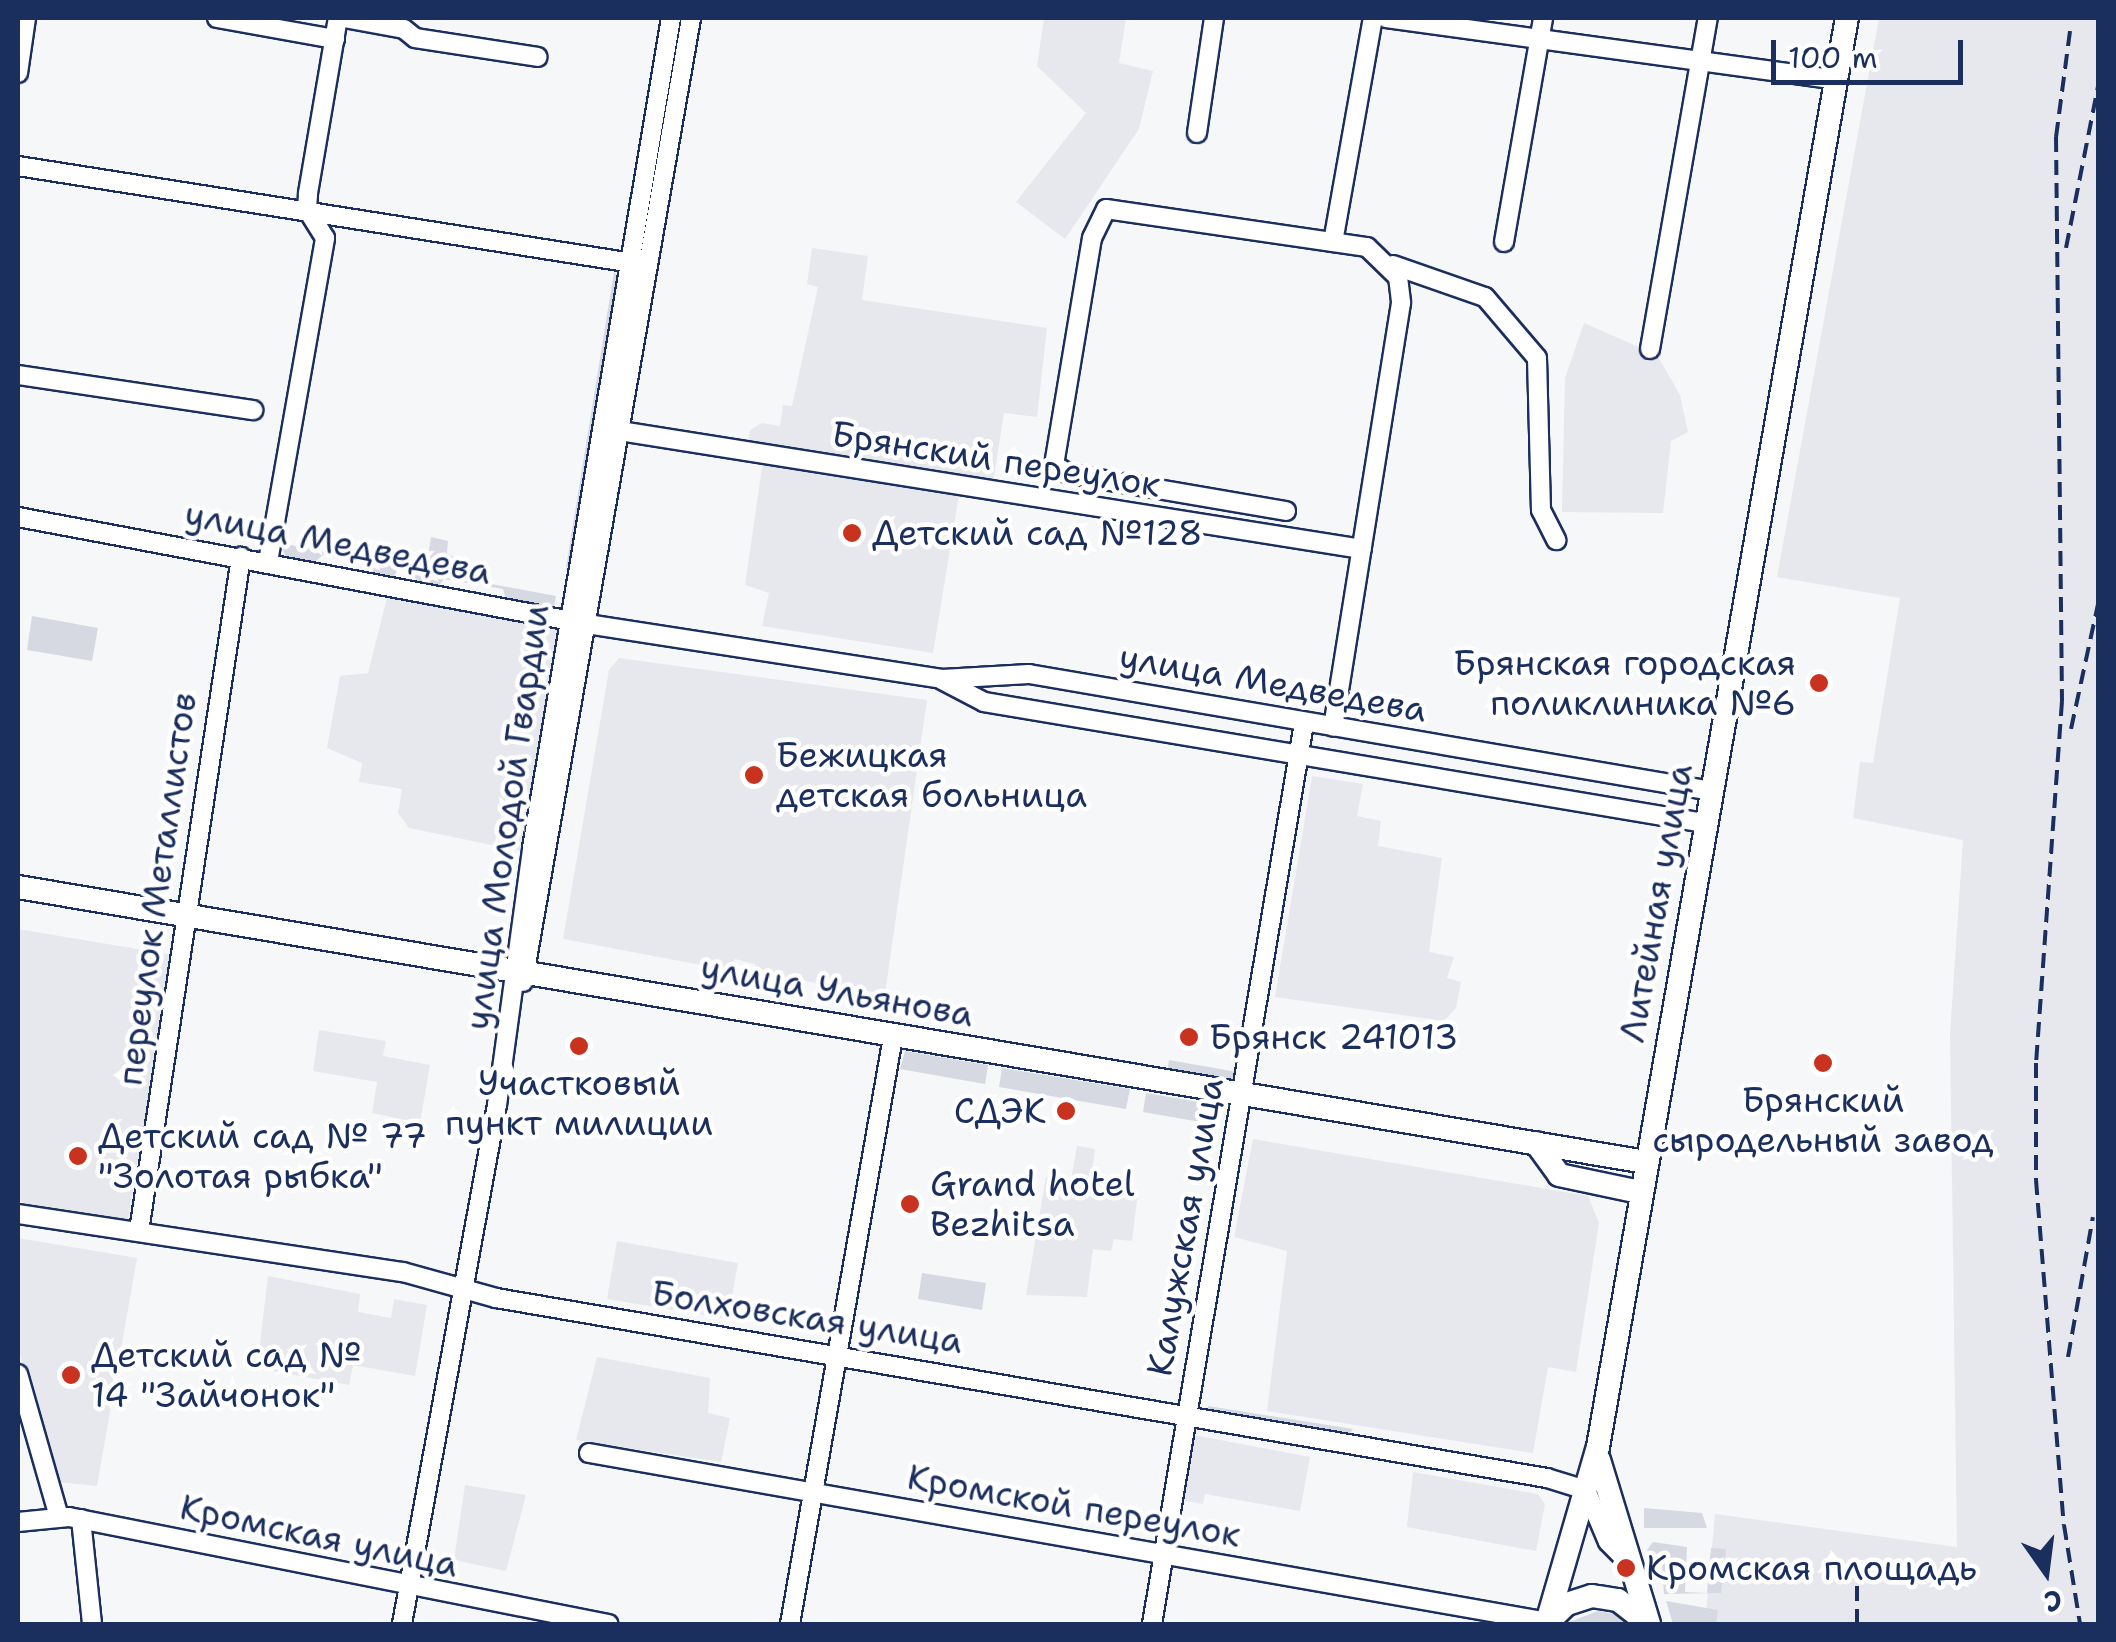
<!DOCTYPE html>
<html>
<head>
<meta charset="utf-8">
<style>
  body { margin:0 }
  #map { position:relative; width:2116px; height:1642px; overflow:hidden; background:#f6f7f9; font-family:"Shantell Sans",sans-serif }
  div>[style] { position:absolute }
  .built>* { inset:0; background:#e6e8ee }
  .green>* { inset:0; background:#d6d9e2 }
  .roads { filter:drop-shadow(2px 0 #1b2f5e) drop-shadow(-2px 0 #1b2f5e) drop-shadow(0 2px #1b2f5e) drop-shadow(0 -2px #1b2f5e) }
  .minor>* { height:18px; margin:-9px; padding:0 9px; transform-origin:9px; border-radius:9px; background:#fff }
  .major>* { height:22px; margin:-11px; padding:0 11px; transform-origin:11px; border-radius:11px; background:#fff }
  .rail>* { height:4px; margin-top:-2px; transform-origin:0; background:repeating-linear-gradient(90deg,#1b2f5e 0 15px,transparent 0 23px) }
  .dots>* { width:28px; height:28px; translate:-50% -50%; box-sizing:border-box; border:5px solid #fff; border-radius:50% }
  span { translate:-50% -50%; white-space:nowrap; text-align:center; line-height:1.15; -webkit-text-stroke:9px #fff; paint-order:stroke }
  .street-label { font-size:35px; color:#1b2f5e }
  .poi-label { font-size:35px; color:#1b2f5e }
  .left { translate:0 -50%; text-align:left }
  .right { translate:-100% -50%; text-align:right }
  .frame { position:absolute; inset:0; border:20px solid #1b2f5e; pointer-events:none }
  .north { position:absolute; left:1996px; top:1522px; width:100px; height:100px; -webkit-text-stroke:8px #fff; paint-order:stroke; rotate:166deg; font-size:28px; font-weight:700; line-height:40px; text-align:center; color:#1b2f5e }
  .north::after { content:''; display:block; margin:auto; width:35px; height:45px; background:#1b2f5e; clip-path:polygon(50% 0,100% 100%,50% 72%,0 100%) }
  .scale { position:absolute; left:1771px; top:40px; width:192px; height:45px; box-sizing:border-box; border:5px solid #1b2f5e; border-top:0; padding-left:12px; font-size:30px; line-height:35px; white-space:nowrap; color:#1b2f5e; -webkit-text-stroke:8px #fff; paint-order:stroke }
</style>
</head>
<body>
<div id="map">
  <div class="built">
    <i style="clip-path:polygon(1044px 18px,1126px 18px,1119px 63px,1153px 71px,1139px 129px,1065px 239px,1016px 202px,1086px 113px,1037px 66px)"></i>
    <i style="clip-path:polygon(1879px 18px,2098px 18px,2098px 1624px,1705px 1624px,1715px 1514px,1957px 1547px,1950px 1034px,1963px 840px,1853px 818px,1860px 762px,1873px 763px,1900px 598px,1777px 577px)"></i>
    <i style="clip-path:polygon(812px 248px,868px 256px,862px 300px,1047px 328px,1037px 417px,1004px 413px,993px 483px,747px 447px,750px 430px,762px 423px,780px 426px,783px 405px,792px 406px,818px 287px,807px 284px)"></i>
    <i style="clip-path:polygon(1584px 323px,1657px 355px,1680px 395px,1688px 432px,1671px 441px,1663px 513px,1562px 512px,1565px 378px)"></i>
    <i style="clip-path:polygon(763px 461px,959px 495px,933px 653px,762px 626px,769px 593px,745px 585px)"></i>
    <i style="clip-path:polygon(389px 590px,559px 630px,526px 852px,409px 828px,398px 813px,402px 789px,359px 782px,362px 763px,327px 748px,340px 676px,368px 673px)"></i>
    <i style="clip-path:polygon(619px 658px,927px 700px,885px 994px,756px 973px,755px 964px,735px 959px,728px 970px,563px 939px,609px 670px)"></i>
    <i style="clip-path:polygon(1312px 776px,1363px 784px,1357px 816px,1381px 821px,1378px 846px,1442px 858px,1429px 952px,1454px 957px,1447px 978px,1461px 982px,1456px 1008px,1444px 1021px,1275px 997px)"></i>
    <i style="clip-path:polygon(18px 929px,173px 955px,128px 1219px,34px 1210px,18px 1199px)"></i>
    <i style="clip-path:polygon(319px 1030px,386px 1041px,383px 1056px,430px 1065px,420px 1123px,372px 1113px,377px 1082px,313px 1071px)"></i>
    <i style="clip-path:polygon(1253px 1139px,1588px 1196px,1599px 1223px,1576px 1372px,1548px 1367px,1533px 1453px,1267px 1411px,1287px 1251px,1234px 1237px)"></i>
    <i style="clip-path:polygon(1077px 1146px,1095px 1149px,1089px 1194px,1138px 1192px,1132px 1241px,1114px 1239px,1111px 1251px,1093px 1249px,1087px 1297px,1026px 1295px,1046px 1177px,1071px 1180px)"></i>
    <i style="clip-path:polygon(18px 1238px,137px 1258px,97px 1486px,57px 1482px,18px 1347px)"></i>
    <i style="clip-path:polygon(617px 1241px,738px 1263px,728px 1319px,607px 1299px)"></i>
    <i style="clip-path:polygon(268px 1276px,360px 1294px,358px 1312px,391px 1318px,394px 1299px,427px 1305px,415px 1376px,353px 1365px,349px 1385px,257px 1368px)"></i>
    <i style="clip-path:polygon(597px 1357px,710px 1378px,708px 1413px,730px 1418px,721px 1462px,576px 1440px)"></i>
    <i style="clip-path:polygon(1194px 1435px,1310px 1457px,1300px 1511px,1205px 1494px,1203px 1504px,1180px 1500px)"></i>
    <i style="clip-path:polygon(1413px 1472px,1538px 1494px,1545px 1504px,1536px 1551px,1407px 1527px)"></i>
    <i style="clip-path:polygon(465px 1485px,526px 1495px,506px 1571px,454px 1560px)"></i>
  </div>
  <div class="green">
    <i style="clip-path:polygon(614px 272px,620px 278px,575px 563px,566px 568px)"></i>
    <i style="clip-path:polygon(431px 537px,448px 541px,447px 553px,459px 560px,458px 574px,426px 569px)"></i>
    <i style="clip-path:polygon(281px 543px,400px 567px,391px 580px,375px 576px,371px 565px,323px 555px,312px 564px,286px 559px)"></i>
    <i style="clip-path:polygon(411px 569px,556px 596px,553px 612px,507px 603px,503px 589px,444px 579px,437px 588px,420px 587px)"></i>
    <i style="clip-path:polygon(32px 616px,98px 628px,92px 661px,27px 650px)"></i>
    <i style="clip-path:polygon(905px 1051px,988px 1065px,985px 1084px,900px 1069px)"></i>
    <i style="clip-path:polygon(1169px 1060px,1237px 1072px,1235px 1084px,1167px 1072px)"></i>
    <i style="clip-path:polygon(1002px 1068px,1130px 1089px,1126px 1109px,999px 1087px)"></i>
    <i style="clip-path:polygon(1146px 1093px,1221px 1106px,1218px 1125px,1143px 1112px)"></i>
    <i style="clip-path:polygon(922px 1273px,986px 1283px,982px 1310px,918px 1299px)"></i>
    <i style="clip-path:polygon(1208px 1406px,1353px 1429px,1347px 1437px,1207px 1412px)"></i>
    <i style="clip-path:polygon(1644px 1508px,1702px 1513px,1707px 1528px,1644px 1528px)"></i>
    <i style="clip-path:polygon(1653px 1542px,1687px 1547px,1685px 1592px,1707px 1593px,1711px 1548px,1726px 1549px,1721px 1593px,1664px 1594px,1662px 1564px,1652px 1565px,1647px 1550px)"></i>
    <i style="clip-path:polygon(1666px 1601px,1718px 1610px,1716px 1624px,1673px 1624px)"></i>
    <i style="clip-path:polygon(1598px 1611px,1619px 1615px,1632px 1624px,1564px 1624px)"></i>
  </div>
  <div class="roads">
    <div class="minor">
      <i style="left:217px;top:18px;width:120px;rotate:10.1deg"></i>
      <i style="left:344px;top:18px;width:61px;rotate:10.4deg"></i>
      <i style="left:404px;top:29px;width:14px;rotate:39deg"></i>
      <i style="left:415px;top:38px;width:124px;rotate:8.8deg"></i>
      <i style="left:1386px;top:18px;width:455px;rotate:7.8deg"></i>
      <i style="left:18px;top:73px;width:56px;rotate:-81.7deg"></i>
      <i style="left:1197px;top:133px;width:116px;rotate:-81.6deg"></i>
      <i style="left:18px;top:166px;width:629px;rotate:8.97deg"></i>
      <i style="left:1333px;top:242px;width:228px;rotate:-79.9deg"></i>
      <i style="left:1504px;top:242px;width:227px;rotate:-80.1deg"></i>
      <i style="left:1393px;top:265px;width:97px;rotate:19.2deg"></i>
      <i style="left:1485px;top:297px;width:80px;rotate:49.6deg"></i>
      <i style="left:1537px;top:358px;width:152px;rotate:88.5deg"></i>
      <i style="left:1541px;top:510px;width:34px;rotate:63deg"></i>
      <i style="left:1650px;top:349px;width:336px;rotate:-80.1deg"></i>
      <i style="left:18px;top:375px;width:238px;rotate:8.5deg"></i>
      <i style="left:620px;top:431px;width:751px;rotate:9.04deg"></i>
      <i style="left:1286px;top:511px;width:220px;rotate:-170.3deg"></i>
      <i style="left:1069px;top:474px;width:17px;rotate:-149deg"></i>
      <i style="left:1054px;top:465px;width:230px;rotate:-80.5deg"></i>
      <i style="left:1092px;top:238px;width:32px;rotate:-64deg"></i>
      <i style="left:1106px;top:209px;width:264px;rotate:8.3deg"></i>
      <i style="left:1367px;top:247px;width:43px;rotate:44.1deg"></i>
      <i style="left:1398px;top:277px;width:26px;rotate:83deg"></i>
      <i style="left:1401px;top:303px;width:429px;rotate:99.1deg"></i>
      <i style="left:18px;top:517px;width:579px;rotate:10.65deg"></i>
      <i style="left:587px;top:624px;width:359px;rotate:8.8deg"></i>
      <i style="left:942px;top:679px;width:87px;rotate:-3.3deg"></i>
      <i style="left:1029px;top:674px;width:692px;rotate:9.73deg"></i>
      <i style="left:268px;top:562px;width:329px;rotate:-80deg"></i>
      <i style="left:325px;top:238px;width:34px;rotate:-122deg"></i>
      <i style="left:307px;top:209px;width:16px;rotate:-86deg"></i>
      <i style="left:308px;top:193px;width:178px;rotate:-80.3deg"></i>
      <i style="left:942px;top:680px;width:47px;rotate:27.6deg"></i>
      <i style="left:984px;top:702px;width:731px;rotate:9.53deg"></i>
      <i style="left:523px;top:982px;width:979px;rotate:-80.11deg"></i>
      <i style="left:18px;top:1214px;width:389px;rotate:8.6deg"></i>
      <i style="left:403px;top:1272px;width:97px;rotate:15.6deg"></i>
      <i style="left:496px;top:1298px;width:1066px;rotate:9.72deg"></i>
      <i style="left:1547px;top:1478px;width:41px;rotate:17.1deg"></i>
      <i style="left:1586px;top:1490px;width:56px;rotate:67.1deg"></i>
      <i style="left:1608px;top:1542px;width:27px;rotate:45deg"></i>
      <i style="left:139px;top:1231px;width:682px;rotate:-81.39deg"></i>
      <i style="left:18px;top:1374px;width:149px;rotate:74deg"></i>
      <i style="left:589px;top:1453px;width:973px;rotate:10deg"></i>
      <i style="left:81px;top:1519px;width:106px;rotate:84deg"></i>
      <i style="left:18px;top:1522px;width:51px;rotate:-5.6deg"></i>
      <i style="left:69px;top:1517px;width:550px;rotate:11.23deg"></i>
      <i style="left:402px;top:1624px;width:528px;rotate:-79.63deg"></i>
      <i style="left:497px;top:1105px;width:259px;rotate:-82.2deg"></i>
      <i style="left:532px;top:848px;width:842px;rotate:-80.49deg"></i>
      <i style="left:790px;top:1624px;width:596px;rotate:-80.05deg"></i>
      <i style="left:1152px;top:1624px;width:914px;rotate:-80.42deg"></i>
    </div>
    <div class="major">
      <i style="left:18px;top:887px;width:1650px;rotate:9.59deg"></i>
      <i style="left:1536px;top:1143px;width:39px;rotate:54deg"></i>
      <i style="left:1559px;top:1175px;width:83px;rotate:11.9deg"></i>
      <i style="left:1599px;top:1460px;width:171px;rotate:73deg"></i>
      <i style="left:1547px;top:1622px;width:182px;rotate:-73.8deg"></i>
      <i style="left:1598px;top:1447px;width:1451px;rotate:-80.12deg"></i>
      <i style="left:1546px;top:1624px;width:29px;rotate:-44deg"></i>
      <i style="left:1567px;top:1604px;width:26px;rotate:-18deg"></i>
      <i style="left:1592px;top:1596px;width:26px;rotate:9deg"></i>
      <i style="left:1618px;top:1600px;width:36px;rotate:38deg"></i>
    </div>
  </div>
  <div class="rail">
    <i style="left:2070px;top:31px;width:107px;rotate:97.5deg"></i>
    <i style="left:2056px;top:137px;width:564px;rotate:89.39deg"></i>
    <i style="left:2062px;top:701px;width:363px;rotate:94.1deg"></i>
    <i style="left:2036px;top:1063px;width:117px;rotate:90deg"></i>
    <i style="left:2036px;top:1180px;width:346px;rotate:85.4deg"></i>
    <i style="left:2064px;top:1525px;width:100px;rotate:80.8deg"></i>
    <i style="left:2066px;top:248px;width:165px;rotate:-78.8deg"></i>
    <i style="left:2071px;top:729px;width:128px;rotate:-77.8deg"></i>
    <i style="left:2068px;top:1357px;width:142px;rotate:-79.9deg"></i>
    <i style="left:1857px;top:1624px;width:51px;rotate:-90deg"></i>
  </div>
  <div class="dots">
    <i style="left:852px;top:533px;background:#c8321e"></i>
    <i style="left:1819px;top:683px;background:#c8321e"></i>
    <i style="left:754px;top:775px;background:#c8321e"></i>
    <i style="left:1189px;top:1037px;background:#c8321e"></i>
    <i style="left:579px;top:1046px;background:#c8321e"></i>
    <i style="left:1823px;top:1063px;background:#c8321e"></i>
    <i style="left:1066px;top:1111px;background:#c8321e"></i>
    <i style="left:78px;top:1156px;background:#c8321e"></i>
    <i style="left:910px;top:1204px;background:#c8321e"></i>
    <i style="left:71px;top:1375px;background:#c8321e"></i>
    <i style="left:1626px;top:1568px;background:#c8321e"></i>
  </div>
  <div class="street-label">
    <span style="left:996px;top:459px;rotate:9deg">Брянский переулок</span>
    <span style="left:338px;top:543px;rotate:11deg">улица Медведева</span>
    <span style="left:1273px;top:683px;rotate:10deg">улица Медведева</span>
    <span style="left:507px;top:817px;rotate:-82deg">улица Молодой Гвардии</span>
    <span style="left:157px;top:889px;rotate:-82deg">переулок Металлистов</span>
    <span style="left:1656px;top:903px;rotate:-80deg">Литейная улица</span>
    <span style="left:837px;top:991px;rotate:10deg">улица Ульянова</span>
    <span style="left:1185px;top:1227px;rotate:-80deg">Калужская улица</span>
    <span style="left:807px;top:1317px;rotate:9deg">Болховская улица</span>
    <span style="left:1074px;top:1506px;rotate:10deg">Кромской переулок</span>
    <span style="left:319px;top:1536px;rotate:12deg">Кромская улица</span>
  </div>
  <div class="poi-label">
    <span class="left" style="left:872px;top:533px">Детский сад №128</span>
    <span class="right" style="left:1796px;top:683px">Брянская городская<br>поликлиника №6</span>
    <span class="left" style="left:776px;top:775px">Бежицкая<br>детская больница</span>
    <span class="left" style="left:1209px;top:1037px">Брянск 241013</span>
    <span style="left:579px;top:1103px">Участковый<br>пункт милиции</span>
    <span style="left:1823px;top:1120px">Брянский<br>сыродельный завод</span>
    <span class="right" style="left:1046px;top:1111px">СДЭК</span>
    <span class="left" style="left:98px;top:1156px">Детский сад № 77<br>"Золотая рыбка"</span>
    <span class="left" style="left:930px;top:1204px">Grand hotel<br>Bezhitsa</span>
    <span class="left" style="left:91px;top:1375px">Детский сад №<br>14 "Зайчонок"</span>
    <span class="left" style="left:1646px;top:1568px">Кромская площадь</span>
  </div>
  <div class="frame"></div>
  <div class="north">С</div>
  <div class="scale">100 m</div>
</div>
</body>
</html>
